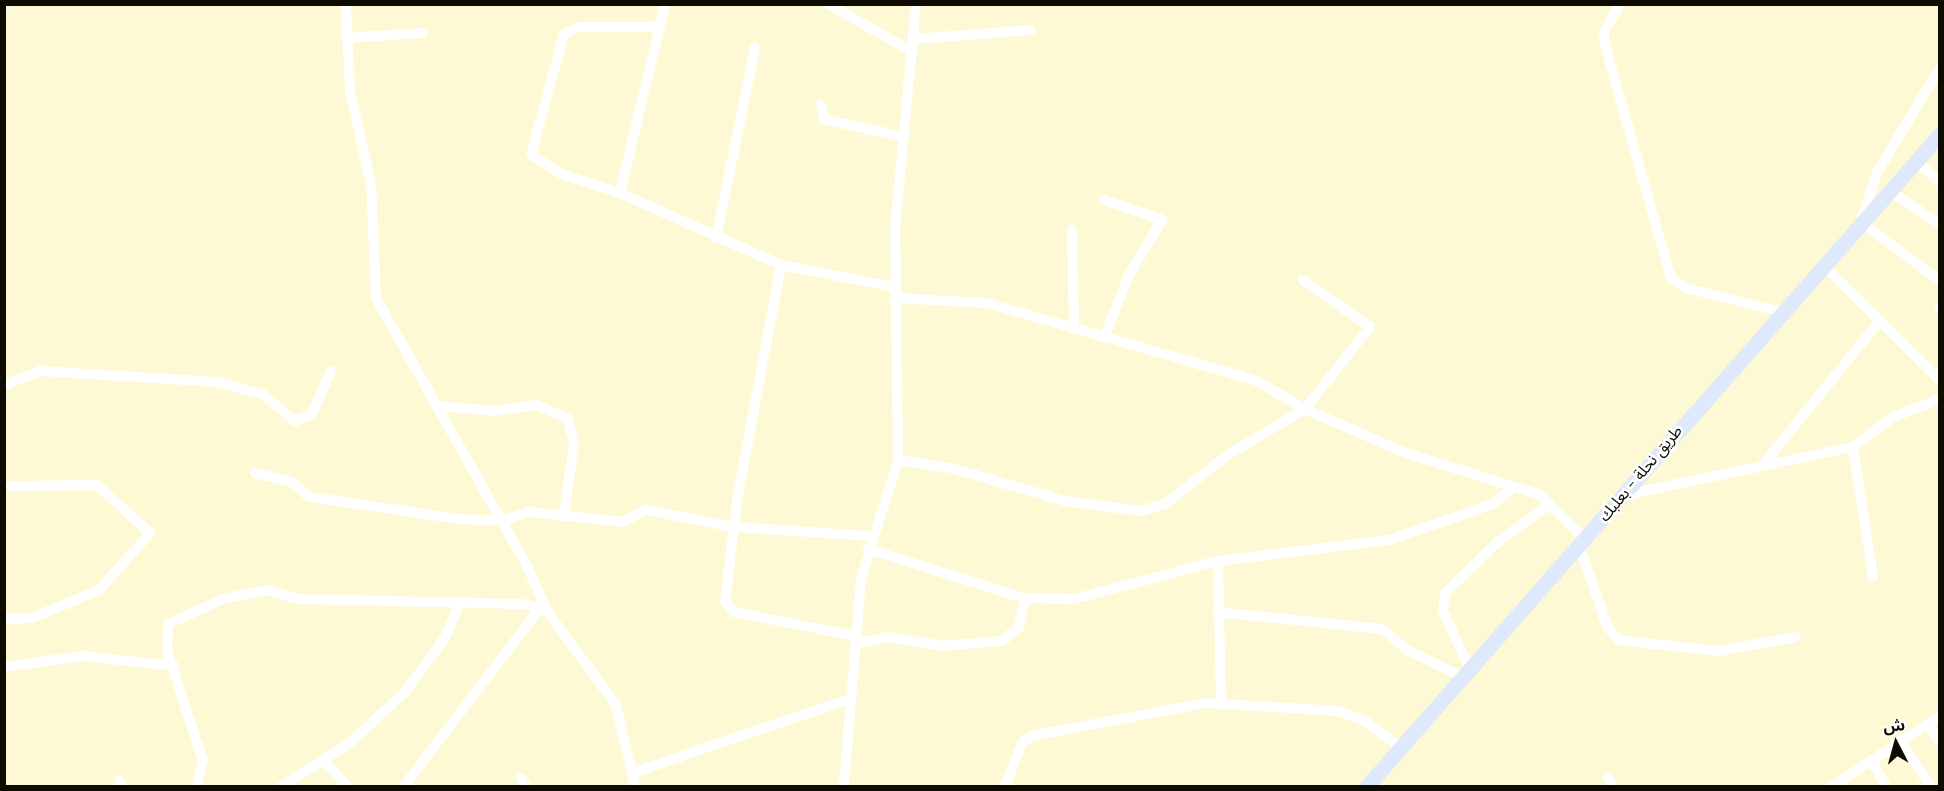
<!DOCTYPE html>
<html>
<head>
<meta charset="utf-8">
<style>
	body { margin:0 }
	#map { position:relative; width:1944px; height:791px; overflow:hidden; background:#fdf9d4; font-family:Lora,"Noto Sans Arabic",serif }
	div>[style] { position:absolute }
	.street>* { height:10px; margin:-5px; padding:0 5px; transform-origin:5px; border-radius:5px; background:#fff }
	.secondary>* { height:15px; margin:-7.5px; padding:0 7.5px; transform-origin:7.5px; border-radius:7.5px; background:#deeafb }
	span { translate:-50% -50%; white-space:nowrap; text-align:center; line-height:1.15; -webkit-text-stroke:5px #fff; paint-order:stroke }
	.street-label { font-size:16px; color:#0e0c02 }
	.frame { position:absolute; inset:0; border:6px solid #0e0c02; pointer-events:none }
	.north { position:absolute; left:1866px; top:713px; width:60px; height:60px; -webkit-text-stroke:4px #fff; paint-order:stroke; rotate:354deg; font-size:16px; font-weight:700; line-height:24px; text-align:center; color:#0e0c02 }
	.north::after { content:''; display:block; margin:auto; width:21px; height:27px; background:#0e0c02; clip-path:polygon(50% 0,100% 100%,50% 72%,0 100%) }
</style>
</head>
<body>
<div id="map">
	<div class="street">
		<i style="left:346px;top:4px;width:87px;rotate:87.4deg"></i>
		<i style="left:350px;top:91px;width:95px;rotate:77.3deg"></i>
		<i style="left:371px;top:184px;width:114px;rotate:87.5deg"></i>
		<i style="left:376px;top:298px;width:310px;rotate:60.6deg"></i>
		<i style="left:528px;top:568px;width:47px;rotate:66.2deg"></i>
		<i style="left:547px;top:611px;width:117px;rotate:53.7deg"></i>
		<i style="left:616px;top:705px;width:83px;rotate:76.8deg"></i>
		<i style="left:828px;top:4px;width:98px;rotate:29.5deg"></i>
		<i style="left:1620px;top:4px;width:32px;rotate:120deg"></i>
		<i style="left:1604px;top:32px;width:13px;rotate:86deg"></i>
		<i style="left:1605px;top:45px;width:242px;rotate:74.2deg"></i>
		<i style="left:1671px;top:278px;width:18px;rotate:34deg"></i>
		<i style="left:1686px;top:288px;width:99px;rotate:14deg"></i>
		<i style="left:658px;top:27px;width:79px;rotate:180deg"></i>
		<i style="left:579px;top:27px;width:17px;rotate:155deg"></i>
		<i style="left:564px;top:34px;width:125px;rotate:105.3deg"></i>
		<i style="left:531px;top:155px;width:36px;rotate:32deg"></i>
		<i style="left:561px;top:174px;width:62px;rotate:17.9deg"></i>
		<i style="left:620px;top:193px;width:176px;rotate:24.1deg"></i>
		<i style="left:781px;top:265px;width:115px;rotate:11deg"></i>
		<i style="left:346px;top:38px;width:77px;rotate:-3.7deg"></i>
		<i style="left:914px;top:39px;width:117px;rotate:-4.4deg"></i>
		<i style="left:1940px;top:68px;width:122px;rotate:121deg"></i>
		<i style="left:1877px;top:173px;width:52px;rotate:108.1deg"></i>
		<i style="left:1861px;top:222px;width:99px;rotate:36.8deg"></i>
		<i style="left:821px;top:105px;width:14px;rotate:78deg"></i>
		<i style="left:824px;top:119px;width:82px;rotate:12.7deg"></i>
		<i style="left:1916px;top:161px;width:32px;rotate:41deg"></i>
		<i style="left:1890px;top:191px;width:60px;rotate:34.2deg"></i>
		<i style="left:620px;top:193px;width:194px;rotate:-76.6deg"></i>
		<i style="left:1072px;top:230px;width:99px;rotate:88.8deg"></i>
		<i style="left:716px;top:238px;width:194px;rotate:-78.4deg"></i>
		<i style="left:781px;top:265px;width:233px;rotate:100.6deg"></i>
		<i style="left:738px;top:494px;width:108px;rotate:96.9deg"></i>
		<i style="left:725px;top:601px;width:14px;rotate:51deg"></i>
		<i style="left:734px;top:612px;width:123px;rotate:11.2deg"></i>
		<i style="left:1823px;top:265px;width:164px;rotate:44.5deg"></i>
		<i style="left:894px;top:298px;width:93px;rotate:3.1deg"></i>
		<i style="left:987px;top:303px;width:281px;rotate:16.1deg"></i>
		<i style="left:1257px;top:381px;width:56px;rotate:30.3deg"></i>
		<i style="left:1305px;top:409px;width:107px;rotate:23.7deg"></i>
		<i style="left:1403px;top:452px;width:144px;rotate:17.4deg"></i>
		<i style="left:1540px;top:495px;width:62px;rotate:44.3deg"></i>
		<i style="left:1939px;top:308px;width:1px;rotate:-45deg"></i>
		<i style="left:1104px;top:338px;width:68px;rotate:-68.4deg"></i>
		<i style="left:1129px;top:275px;width:64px;rotate:-59deg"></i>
		<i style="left:1162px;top:220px;width:61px;rotate:-161deg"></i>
		<i style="left:4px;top:385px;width:40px;rotate:-21deg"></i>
		<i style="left:41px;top:371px;width:176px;rotate:3.6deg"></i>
		<i style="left:217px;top:382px;width:47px;rotate:14.9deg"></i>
		<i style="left:262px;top:394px;width:43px;rotate:39.3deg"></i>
		<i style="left:295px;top:421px;width:18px;rotate:-22deg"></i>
		<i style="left:312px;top:414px;width:47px;rotate:-66.2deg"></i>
		<i style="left:436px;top:406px;width:58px;rotate:4.9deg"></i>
		<i style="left:494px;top:411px;width:42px;rotate:-8.1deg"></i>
		<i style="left:536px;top:405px;width:34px;rotate:23deg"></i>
		<i style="left:567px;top:418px;width:26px;rotate:74deg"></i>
		<i style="left:574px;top:443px;width:72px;rotate:98deg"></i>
		<i style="left:1853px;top:447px;width:131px;rotate:81.2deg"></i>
		<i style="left:898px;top:460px;width:54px;rotate:8.6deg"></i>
		<i style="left:951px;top:468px;width:119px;rotate:16.1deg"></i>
		<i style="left:1065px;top:501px;width:76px;rotate:7.6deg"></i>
		<i style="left:1140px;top:511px;width:26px;rotate:-16deg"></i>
		<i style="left:1165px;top:504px;width:81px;rotate:-38deg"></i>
		<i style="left:1229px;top:454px;width:88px;rotate:-30.6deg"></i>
		<i style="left:1305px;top:409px;width:105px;rotate:-51.6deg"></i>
		<i style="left:1370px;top:327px;width:82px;rotate:-145deg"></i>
		<i style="left:1764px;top:463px;width:183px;rotate:-50.8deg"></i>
		<i style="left:255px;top:473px;width:38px;rotate:14deg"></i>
		<i style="left:292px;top:482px;width:23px;rotate:41deg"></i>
		<i style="left:309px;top:497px;width:152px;rotate:8.3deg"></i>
		<i style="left:459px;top:519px;width:43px;rotate:2.7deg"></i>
		<i style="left:502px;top:521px;width:28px;rotate:-18deg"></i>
		<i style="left:529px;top:512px;width:95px;rotate:6.1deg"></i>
		<i style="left:623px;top:522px;width:26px;rotate:-28deg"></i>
		<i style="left:646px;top:510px;width:90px;rotate:10.9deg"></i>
		<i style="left:734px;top:527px;width:136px;rotate:3.8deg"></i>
		<i style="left:1625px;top:495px;width:233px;rotate:-11.9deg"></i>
		<i style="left:1853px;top:447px;width:50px;rotate:-36.9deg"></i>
		<i style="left:1893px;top:417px;width:50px;rotate:-21deg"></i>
		<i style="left:1579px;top:545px;width:86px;rotate:70.9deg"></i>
		<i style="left:1607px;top:626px;width:18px;rotate:52deg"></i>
		<i style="left:1618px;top:640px;width:102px;rotate:6.2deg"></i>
		<i style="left:1719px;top:651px;width:78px;rotate:-10.3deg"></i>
		<i style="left:868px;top:549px;width:163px;rotate:17.5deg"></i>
		<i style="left:1023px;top:598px;width:51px;rotate:1.1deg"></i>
		<i style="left:1074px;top:599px;width:149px;rotate:-14.8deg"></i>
		<i style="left:1218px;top:561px;width:172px;rotate:-7deg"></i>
		<i style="left:1389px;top:540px;width:110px;rotate:-19.1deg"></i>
		<i style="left:1493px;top:504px;width:26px;rotate:-39deg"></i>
		<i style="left:1218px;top:561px;width:141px;rotate:88.8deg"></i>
		<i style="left:1217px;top:612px;width:166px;rotate:5.9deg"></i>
		<i style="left:1382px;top:629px;width:33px;rotate:40deg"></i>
		<i style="left:1407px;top:650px;width:64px;rotate:25.8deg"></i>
		<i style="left:4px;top:619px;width:28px;rotate:-2deg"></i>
		<i style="left:32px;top:618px;width:73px;rotate:-22.7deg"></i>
		<i style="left:99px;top:590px;width:76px;rotate:-48.2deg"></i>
		<i style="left:150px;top:533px;width:72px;rotate:-137.8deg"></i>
		<i style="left:97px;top:485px;width:86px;rotate:179.3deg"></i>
		<i style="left:855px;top:644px;width:33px;rotate:-12deg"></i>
		<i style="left:887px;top:637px;width:56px;rotate:9.3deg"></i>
		<i style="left:942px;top:646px;width:60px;rotate:-4.8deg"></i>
		<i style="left:1002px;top:641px;width:22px;rotate:-39deg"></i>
		<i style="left:1019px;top:627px;width:29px;rotate:-78deg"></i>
		<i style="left:4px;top:667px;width:80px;rotate:-7.9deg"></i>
		<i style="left:83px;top:656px;width:92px;rotate:6.3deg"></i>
		<i style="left:1471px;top:672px;width:67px;rotate:-114.7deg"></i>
		<i style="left:1443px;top:611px;width:18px;rotate:-84deg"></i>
		<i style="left:1445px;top:593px;width:74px;rotate:-43.9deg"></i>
		<i style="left:1498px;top:542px;width:64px;rotate:-36.2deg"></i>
		<i style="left:1927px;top:724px;width:21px;rotate:53deg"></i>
		<i style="left:1901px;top:741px;width:54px;rotate:57.2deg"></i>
		<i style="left:323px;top:760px;width:35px;rotate:47deg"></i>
		<i style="left:1873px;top:763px;width:26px;rotate:61deg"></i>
		<i style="left:632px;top:773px;width:232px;rotate:-18.8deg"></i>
		<i style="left:1608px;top:777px;width:10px;rotate:66deg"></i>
		<i style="left:521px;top:778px;width:9px;rotate:58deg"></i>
		<i style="left:120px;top:781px;width:6px;rotate:59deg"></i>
		<i style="left:197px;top:786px;width:26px;rotate:-77deg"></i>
		<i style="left:203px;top:761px;width:116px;rotate:-108.1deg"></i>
		<i style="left:167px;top:651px;width:27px;rotate:-88deg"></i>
		<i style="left:168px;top:624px;width:60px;rotate:-24.4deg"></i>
		<i style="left:223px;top:599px;width:44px;rotate:-11.8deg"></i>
		<i style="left:266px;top:590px;width:32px;rotate:16deg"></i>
		<i style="left:297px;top:599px;width:226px;rotate:1.3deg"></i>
		<i style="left:523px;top:604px;width:25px;rotate:16deg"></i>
		<i style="left:282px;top:786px;width:82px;rotate:-32.5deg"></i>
		<i style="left:351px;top:742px;width:75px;rotate:-42.8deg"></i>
		<i style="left:406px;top:691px;width:68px;rotate:-54deg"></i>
		<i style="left:446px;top:636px;width:32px;rotate:-68deg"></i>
		<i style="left:404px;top:786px;width:220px;rotate:-52.6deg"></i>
		<i style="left:844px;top:786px;width:208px;rotate:-85.3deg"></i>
		<i style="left:861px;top:579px;width:125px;rotate:-72.7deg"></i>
		<i style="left:898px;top:460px;width:231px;rotate:-90.7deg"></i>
		<i style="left:895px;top:229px;width:226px;rotate:-84.7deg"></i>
		<i style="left:1005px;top:786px;width:46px;rotate:-68.4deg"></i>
		<i style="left:1022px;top:743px;width:11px;rotate:-38deg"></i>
		<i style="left:1031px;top:736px;width:177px;rotate:-10.7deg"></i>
		<i style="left:1205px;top:703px;width:134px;rotate:3.4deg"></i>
		<i style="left:1339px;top:711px;width:28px;rotate:21deg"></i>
		<i style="left:1365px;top:721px;width:45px;rotate:36.9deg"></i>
		<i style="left:1833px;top:786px;width:128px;rotate:-33.2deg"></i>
	</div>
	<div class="secondary">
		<i style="left:1367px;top:786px;width:868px;rotate:-48.69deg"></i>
	</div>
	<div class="street-label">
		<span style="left:1640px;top:473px;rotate:-50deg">طريق نحلة - بعلبك</span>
	</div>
	<div class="frame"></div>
	<div class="north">ش</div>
</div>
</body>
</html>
